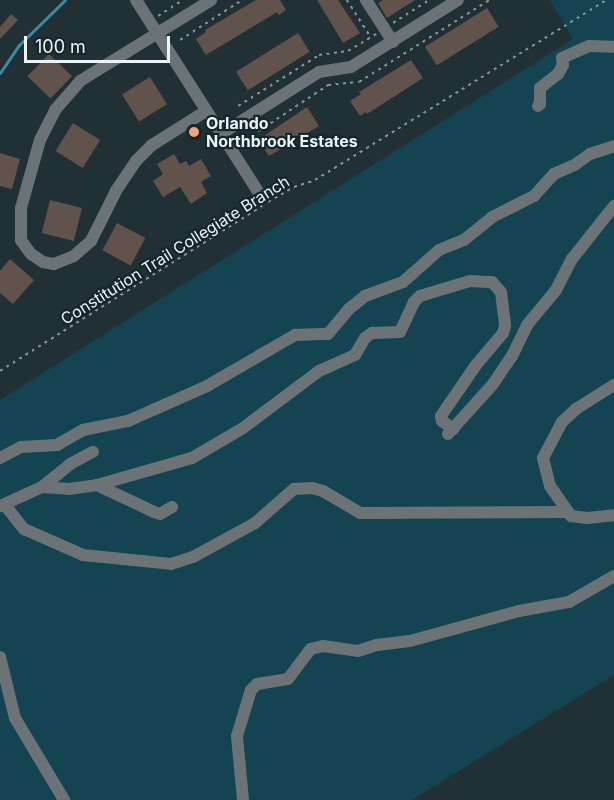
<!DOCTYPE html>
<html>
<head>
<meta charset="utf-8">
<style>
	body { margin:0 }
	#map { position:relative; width:614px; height:800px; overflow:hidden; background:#213035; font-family:Inter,sans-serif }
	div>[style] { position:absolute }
	.green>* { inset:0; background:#144452 }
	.stream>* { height:3px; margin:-1.5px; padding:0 1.5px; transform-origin:1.5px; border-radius:1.5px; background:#3c89a0 }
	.building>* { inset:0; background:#61524c; transform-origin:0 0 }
	.path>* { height:1.5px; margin-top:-0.75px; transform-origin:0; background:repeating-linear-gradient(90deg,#889498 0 3px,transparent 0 7.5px) }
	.minor>* { height:12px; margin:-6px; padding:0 6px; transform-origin:6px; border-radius:6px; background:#6c7376 }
	.dots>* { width:16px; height:16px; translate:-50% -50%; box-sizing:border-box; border:3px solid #17262b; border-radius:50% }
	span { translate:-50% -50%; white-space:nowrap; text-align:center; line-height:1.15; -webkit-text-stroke:4.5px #17262b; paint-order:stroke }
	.poi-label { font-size:16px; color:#eaf4f7; font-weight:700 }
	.left { translate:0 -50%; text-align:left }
	.street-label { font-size:16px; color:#eaf4f7 }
	.scale { position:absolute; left:24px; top:36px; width:146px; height:27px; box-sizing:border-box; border:3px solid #eaf4f7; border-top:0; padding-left:8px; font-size:18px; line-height:21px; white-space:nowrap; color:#eaf4f7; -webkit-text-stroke:4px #17262b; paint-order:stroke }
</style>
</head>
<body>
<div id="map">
	<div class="green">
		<i style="clip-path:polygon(550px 0,614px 0,614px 675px,412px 800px,0 800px,0 400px,573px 39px)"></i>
	</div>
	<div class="stream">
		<i style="left:0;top:73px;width:34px;rotate:-56deg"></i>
		<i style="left:19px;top:45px;width:64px;rotate:-44.4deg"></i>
	</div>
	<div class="building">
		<i style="clip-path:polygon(256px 0,280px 0,286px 10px,279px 15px,277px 12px,206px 55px,196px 39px,206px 32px,205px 30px)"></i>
		<i style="clip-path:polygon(317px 0,338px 0,360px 33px,343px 43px)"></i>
		<i style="clip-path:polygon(383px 0,415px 0,387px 18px,378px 3px)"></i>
		<i style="left:487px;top:8px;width:22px;height:73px;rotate:58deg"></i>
		<i style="clip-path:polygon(11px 14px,18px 20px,0 39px,0 27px)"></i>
		<i style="left:298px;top:33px;width:22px;height:73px;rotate:58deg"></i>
		<i style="left:49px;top:54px;width:32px;height:31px;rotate:44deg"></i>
		<i style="clip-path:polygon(411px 60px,423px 78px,367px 114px,366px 112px,360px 116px,350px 101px,361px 94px,359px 92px)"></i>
		<i style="left:150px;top:77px;width:32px;height:33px;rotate:58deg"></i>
		<i style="clip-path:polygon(307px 107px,319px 126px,269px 156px,258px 140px)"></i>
		<i style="left:73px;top:123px;width:32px;height:33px;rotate:32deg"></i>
		<i style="clip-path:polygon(0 153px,20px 159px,12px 189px,0 186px)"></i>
		<i style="clip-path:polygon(174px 154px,180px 164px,186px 161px,189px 166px,201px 159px,211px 176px,201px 182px,207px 193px,191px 204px,180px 187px,163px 197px,153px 181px,163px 174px,157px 164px)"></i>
		<i style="left:50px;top:200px;width:33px;height:34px;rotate:14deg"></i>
		<i style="left:117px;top:223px;width:32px;height:31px;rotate:28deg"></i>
		<i style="clip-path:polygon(10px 259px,34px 280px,13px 304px,0 293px,0 271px)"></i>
	</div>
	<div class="path">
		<i style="left:347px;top:0;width:43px;rotate:57.4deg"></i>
		<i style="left:158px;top:16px;width:30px;rotate:-33deg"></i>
		<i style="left:393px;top:23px;width:43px;rotate:-32.6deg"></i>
		<i style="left:180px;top:40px;width:74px;rotate:-32.8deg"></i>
		<i style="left:238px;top:106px;width:96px;rotate:-32.2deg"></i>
		<i style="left:319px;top:55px;width:29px;rotate:-8deg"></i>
		<i style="left:348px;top:51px;width:33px;rotate:-31deg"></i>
		<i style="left:239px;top:144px;width:107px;rotate:-33.5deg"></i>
		<i style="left:328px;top:85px;width:31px;rotate:-6deg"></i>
		<i style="left:359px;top:82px;width:154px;rotate:-32.2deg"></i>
		<i style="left:268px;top:202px;width:30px;rotate:-30deg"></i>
		<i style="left:294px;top:187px;width:22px;rotate:-18deg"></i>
		<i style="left:315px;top:180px;width:343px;rotate:-31.7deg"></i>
		<i style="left:0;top:371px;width:310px;rotate:-32.2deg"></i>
	</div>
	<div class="minor">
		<i style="left:136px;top:0;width:231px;rotate:57.5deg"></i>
		<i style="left:366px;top:0;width:50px;rotate:57.3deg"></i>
		<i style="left:538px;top:106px;width:3px;rotate:-45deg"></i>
		<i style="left:540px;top:104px;width:16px;rotate:-90deg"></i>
		<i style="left:540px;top:88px;width:23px;rotate:-38deg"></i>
		<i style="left:558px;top:74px;width:10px;rotate:-61deg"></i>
		<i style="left:563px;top:65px;width:7px;rotate:-98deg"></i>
		<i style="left:562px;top:58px;width:30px;rotate:-24deg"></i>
		<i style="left:589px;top:46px;width:25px;rotate:2deg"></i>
		<i style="left:206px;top:111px;width:64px;rotate:147.8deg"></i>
		<i style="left:152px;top:145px;width:23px;rotate:135deg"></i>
		<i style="left:136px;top:161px;width:36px;rotate:124deg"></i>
		<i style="left:116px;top:191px;width:56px;rotate:116.6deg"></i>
		<i style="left:91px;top:241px;width:23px;rotate:139deg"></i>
		<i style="left:74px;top:256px;width:22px;rotate:158deg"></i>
		<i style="left:54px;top:264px;width:11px;rotate:-170deg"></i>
		<i style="left:43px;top:262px;width:14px;rotate:-146deg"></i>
		<i style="left:31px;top:254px;width:17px;rotate:-126deg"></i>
		<i style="left:21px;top:240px;width:32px;rotate:-90deg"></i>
		<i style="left:21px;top:208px;width:71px;rotate:-74.4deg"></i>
		<i style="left:40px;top:140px;width:34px;rotate:-63deg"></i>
		<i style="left:55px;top:110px;width:38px;rotate:-49deg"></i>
		<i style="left:80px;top:81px;width:154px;rotate:-31.7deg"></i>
		<i style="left:221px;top:134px;width:116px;rotate:-32.3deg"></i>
		<i style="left:319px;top:72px;width:32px;rotate:-9deg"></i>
		<i style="left:351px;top:67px;width:126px;rotate:-32.1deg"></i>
		<i style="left:614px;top:385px;width:45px;rotate:147.7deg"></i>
		<i style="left:576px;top:409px;width:19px;rotate:137deg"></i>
		<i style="left:562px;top:422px;width:41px;rotate:117.8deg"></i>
		<i style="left:543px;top:458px;width:29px;rotate:76deg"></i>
		<i style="left:550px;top:486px;width:37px;rotate:55deg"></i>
		<i style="left:571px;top:516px;width:16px;rotate:7deg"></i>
		<i style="left:587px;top:518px;width:27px;rotate:-6deg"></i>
		<i style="left:448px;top:434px;width:67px;rotate:-48deg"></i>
		<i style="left:493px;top:384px;width:34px;rotate:-56deg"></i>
		<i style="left:512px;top:356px;width:34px;rotate:-64deg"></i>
		<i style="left:527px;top:325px;width:45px;rotate:-50.4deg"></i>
		<i style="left:556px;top:290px;width:35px;rotate:-63deg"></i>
		<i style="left:572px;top:259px;width:68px;rotate:-51.6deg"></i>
		<i style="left:0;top:458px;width:24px;rotate:-28deg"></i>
		<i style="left:21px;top:447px;width:36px;rotate:-3deg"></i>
		<i style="left:57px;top:445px;width:30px;rotate:-30deg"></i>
		<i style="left:83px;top:430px;width:46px;rotate:-11.3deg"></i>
		<i style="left:128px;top:421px;width:86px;rotate:-23.9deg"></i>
		<i style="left:207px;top:386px;width:102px;rotate:-30.1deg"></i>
		<i style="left:295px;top:335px;width:33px;rotate:-2deg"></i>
		<i style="left:328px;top:334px;width:33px;rotate:-50deg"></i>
		<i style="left:349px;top:309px;width:21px;rotate:-39deg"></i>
		<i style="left:365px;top:296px;width:40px;rotate:-20.2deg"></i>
		<i style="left:403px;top:282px;width:48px;rotate:-41.6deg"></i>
		<i style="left:439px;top:250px;width:27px;rotate:-22deg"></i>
		<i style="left:464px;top:240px;width:36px;rotate:-39deg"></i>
		<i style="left:492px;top:217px;width:47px;rotate:-26.6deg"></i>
		<i style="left:534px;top:196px;width:30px;rotate:-48deg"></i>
		<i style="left:554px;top:174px;width:24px;rotate:-24deg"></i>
		<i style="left:576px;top:164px;width:17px;rotate:-36deg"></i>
		<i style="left:590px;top:154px;width:25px;rotate:-18deg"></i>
		<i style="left:97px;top:485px;width:63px;rotate:25.3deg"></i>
		<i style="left:154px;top:512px;width:6px;rotate:18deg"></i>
		<i style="left:160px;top:514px;width:14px;rotate:-30deg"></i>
		<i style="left:42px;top:487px;width:36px;rotate:-39deg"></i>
		<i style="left:70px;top:464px;width:26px;rotate:-28deg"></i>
		<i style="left:5px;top:505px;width:31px;rotate:52deg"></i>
		<i style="left:24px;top:529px;width:64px;rotate:23.8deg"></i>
		<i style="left:83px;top:555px;width:88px;rotate:5.8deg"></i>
		<i style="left:171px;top:564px;width:23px;rotate:-18deg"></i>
		<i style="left:193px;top:557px;width:71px;rotate:-28.7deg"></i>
		<i style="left:255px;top:523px;width:52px;rotate:-41.1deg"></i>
		<i style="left:294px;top:489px;width:18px;rotate:-3deg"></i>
		<i style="left:312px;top:488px;width:11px;rotate:15deg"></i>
		<i style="left:323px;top:491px;width:43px;rotate:30.7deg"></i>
		<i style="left:360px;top:513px;width:6px"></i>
		<i style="left:366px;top:513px;width:201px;rotate:-0.3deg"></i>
		<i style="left:0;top:506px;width:46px;rotate:-24.3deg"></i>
		<i style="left:42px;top:487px;width:27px;rotate:4deg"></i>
		<i style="left:69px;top:489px;width:28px;rotate:-8deg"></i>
		<i style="left:97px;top:485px;width:99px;rotate:-15.9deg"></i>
		<i style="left:192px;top:458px;width:59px;rotate:-30.5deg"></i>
		<i style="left:243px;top:428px;width:95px;rotate:-36.9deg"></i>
		<i style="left:319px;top:371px;width:39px;rotate:-24deg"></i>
		<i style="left:355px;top:355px;width:20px;rotate:-60deg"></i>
		<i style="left:365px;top:338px;width:9px;rotate:-36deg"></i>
		<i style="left:372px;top:333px;width:28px;rotate:-2deg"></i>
		<i style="left:400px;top:332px;width:33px;rotate:-65deg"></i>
		<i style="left:414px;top:302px;width:8px;rotate:-45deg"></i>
		<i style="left:420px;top:296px;width:52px;rotate:-16.7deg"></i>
		<i style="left:470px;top:281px;width:22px;rotate:3deg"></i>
		<i style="left:492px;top:282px;width:13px;rotate:48deg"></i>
		<i style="left:501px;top:292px;width:34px;rotate:83deg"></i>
		<i style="left:505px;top:326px;width:7px;rotate:106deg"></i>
		<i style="left:503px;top:333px;width:42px;rotate:130.2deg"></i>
		<i style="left:476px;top:365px;width:62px;rotate:124.5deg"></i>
		<i style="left:441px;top:416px;width:5px;rotate:79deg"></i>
		<i style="left:442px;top:421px;width:14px;rotate:36deg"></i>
		<i style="left:0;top:657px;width:63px;rotate:76.2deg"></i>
		<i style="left:15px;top:718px;width:96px;rotate:59.1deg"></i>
		<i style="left:243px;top:800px;width:64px;rotate:-95.4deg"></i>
		<i style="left:237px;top:736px;width:48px;rotate:-73.1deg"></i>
		<i style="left:251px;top:690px;width:8px;rotate:-45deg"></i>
		<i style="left:257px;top:684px;width:31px;rotate:-9deg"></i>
		<i style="left:288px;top:679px;width:38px;rotate:-53deg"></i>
		<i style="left:311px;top:649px;width:12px;rotate:-14deg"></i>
		<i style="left:323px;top:646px;width:35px;rotate:8deg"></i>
		<i style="left:358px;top:651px;width:20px;rotate:-18deg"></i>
		<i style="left:377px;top:645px;width:33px;rotate:-7deg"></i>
		<i style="left:410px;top:641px;width:113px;rotate:-15.4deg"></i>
		<i style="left:519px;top:611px;width:51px;rotate:-10.2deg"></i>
		<i style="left:569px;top:602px;width:52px;rotate:-30deg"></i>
	</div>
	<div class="dots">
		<i style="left:194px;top:132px;background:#f2a17e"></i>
	</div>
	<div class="poi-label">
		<span class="left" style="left:206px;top:132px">Orlando<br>Northbrook Estates</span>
	</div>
	<div class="street-label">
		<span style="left:175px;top:250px;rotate:-32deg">Constitution Trail Collegiate Branch</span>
	</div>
	<div class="scale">100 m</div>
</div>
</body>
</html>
